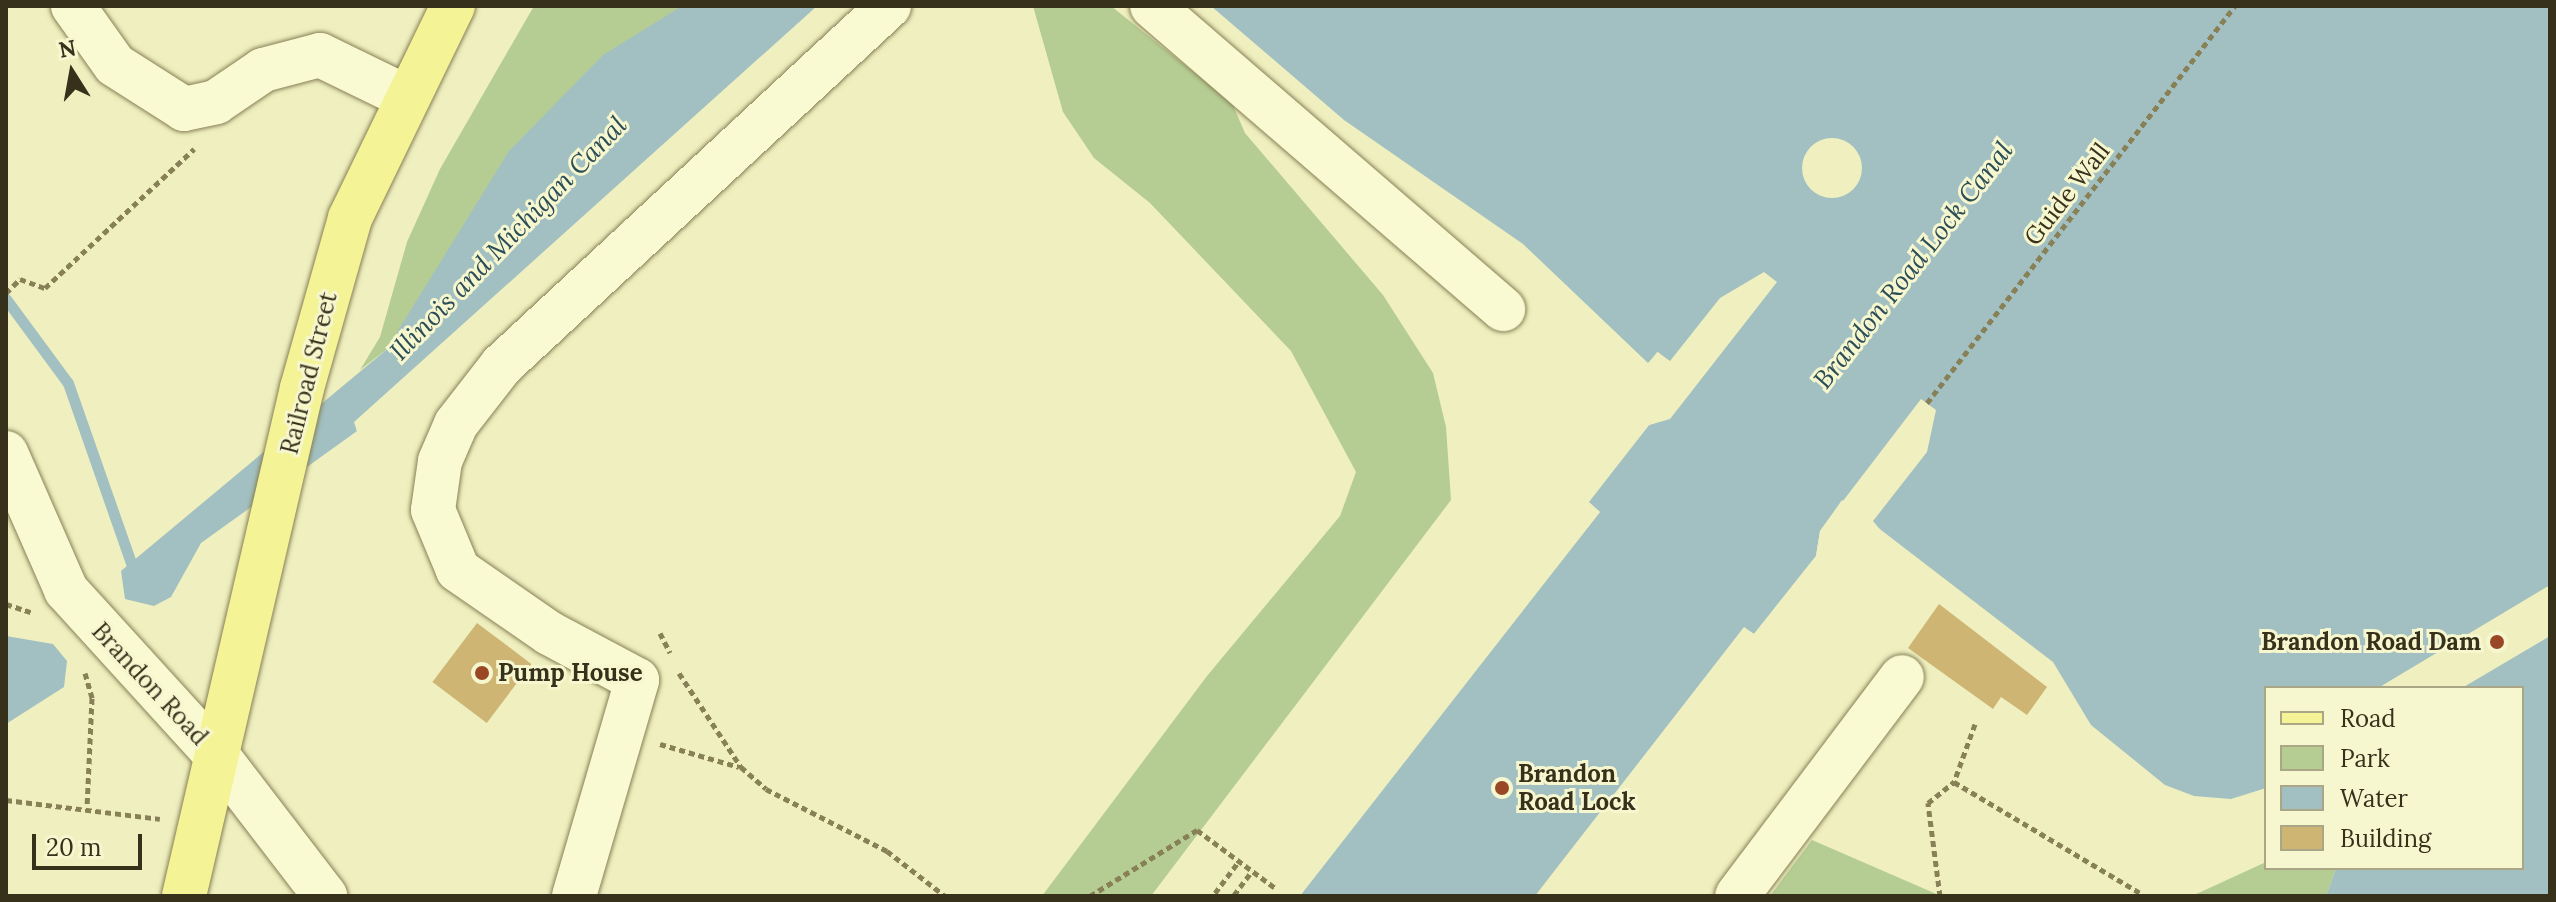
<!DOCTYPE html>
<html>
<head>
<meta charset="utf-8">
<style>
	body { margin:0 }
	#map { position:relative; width:2556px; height:902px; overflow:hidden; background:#efefbf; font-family:Lora,serif }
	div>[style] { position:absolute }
	.green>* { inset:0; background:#b5cd93 }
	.water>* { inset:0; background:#a2c0c1 }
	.pier>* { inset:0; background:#efefbf }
	.round { border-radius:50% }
	.stream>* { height:11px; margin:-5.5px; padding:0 5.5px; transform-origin:5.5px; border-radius:5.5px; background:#a2c0c1 }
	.building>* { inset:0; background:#ceb574; transform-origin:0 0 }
	.path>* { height:5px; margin-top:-2.5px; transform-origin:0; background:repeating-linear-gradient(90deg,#888057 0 6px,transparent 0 10px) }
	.roads { filter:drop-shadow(0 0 2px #888057) drop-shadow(0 0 2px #888057) }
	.minor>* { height:44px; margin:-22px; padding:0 22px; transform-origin:22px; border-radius:22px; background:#fafad2 }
	.major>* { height:44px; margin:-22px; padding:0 22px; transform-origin:22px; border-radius:22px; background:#f4f395 }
	.dots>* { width:22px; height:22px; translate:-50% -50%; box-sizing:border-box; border:4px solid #f6f6cf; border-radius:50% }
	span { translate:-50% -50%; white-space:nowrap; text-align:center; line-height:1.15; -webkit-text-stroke:6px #f6f6cf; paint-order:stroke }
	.street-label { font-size:24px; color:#37311c }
	.poi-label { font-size:24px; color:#37311c; font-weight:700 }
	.right { translate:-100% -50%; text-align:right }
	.left { translate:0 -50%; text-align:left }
	.water-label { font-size:26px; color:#2b4d57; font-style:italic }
	.frame { position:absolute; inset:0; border:8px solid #37311c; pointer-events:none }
	.legend { position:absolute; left:2264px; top:686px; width:260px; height:184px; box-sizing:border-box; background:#f6f6cf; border:2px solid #aaa787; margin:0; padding:10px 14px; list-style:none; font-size:24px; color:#37311c }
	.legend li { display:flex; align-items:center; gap:16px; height:40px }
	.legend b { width:40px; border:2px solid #aaa787 }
	.north { position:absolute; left:32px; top:32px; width:80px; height:80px; -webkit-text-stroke:6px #f6f6cf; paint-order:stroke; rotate:349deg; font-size:22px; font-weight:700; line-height:32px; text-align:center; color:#37311c }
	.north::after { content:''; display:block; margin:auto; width:28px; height:36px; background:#37311c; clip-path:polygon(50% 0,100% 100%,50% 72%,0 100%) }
	.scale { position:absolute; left:32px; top:834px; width:110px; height:36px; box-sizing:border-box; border:4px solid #37311c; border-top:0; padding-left:10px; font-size:24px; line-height:28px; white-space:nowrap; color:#37311c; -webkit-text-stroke:6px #f6f6cf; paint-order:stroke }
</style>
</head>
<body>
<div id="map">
	<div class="green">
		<i style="clip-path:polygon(534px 6px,805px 6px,808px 22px,360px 370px,380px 337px,407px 242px,440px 169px)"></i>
		<i style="clip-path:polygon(1033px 6px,1111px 6px,1232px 103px,1245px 133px,1383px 295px,1433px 373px,1446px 427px,1451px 500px,1151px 896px,1042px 896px,1207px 676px,1340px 516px,1356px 472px,1291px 351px,1150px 203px,1094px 158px,1063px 112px)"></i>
		<i style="clip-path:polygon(1812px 840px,1941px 896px,1770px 896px)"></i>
		<i style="clip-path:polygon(2266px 862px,2266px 868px,2336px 868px,2326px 896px,2192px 896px)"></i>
	</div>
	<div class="water">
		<i style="clip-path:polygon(682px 6px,827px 6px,371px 421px,201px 543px,171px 597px,154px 606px,125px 599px,121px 571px,386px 350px,509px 151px,603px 55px)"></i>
		<i style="clip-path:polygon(1211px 6px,2550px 6px,2550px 585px,2378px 688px,2266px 688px,2266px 788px,2231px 799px,2194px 796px,2165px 785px,2091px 725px,2053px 662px,1842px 500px,1820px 531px,1816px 556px,1754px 634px,1744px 628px,1535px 896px,1300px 896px,1600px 512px,1588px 502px,1649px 425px,1670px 418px,1697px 384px,1658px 352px,1648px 363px,1523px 244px,1344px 120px)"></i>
		<i style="clip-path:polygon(6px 636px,53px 644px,67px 661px,64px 687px,6px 724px)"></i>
		<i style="clip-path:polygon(2550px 636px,2550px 896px,2326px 896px,2336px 868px,2522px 868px,2522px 688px,2462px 688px)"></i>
	</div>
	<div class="pier">
		<i style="clip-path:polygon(817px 6px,831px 6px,358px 435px,354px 422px)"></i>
		<i class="round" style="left:1802px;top:138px;width:60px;height:60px"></i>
		<i style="clip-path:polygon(1764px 272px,1777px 282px,1670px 419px,1649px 425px,1589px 502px,1600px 512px,1296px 896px,1594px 512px,1585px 500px,1646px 422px,1669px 413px,1691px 385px,1658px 357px,1646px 367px,1657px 352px,1670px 361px,1720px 298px)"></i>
		<i style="clip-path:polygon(1921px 399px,1936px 410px,1927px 452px,1873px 521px,1883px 533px,1843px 505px,1825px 532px,1827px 540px,1819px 558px,1761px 632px,1754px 638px,1745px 633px,1535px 896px,1744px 627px,1754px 634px,1816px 556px,1820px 531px)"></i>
	</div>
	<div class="stream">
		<i style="left:6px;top:299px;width:104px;rotate:53.6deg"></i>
		<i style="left:68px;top:383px;width:202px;rotate:70.7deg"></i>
	</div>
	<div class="building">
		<i style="clip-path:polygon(1939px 604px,2047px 687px,2027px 715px,2001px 697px,1993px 709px,1908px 648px)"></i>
		<i style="left:477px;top:623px;width:68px;height:74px;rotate:37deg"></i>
	</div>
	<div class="path">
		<i style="left:6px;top:293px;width:20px;rotate:-45deg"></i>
		<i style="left:20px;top:279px;width:27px;rotate:20deg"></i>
		<i style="left:45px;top:288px;width:204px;rotate:-43deg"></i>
		<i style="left:1927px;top:403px;width:502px;rotate:-52.2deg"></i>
		<i style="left:6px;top:604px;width:26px;rotate:18deg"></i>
		<i style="left:660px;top:633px;width:22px;rotate:63deg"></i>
		<i style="left:85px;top:673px;width:26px;rotate:74deg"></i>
		<i style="left:92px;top:698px;width:109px;rotate:92.6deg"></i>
		<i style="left:679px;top:673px;width:113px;rotate:56.6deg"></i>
		<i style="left:741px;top:767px;width:33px;rotate:41deg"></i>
		<i style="left:766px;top:789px;width:136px;rotate:27.1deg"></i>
		<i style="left:887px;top:851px;width:73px;rotate:37.8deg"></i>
		<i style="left:1975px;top:724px;width:62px;rotate:109.9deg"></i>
		<i style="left:1954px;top:782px;width:217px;rotate:30.8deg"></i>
		<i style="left:660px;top:744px;width:82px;rotate:16.2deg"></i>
		<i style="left:6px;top:800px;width:155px;rotate:7deg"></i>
		<i style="left:1215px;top:893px;width:40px;rotate:-53deg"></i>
		<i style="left:1234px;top:895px;width:30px;rotate:-53deg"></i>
		<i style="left:1090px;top:896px;width:126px;rotate:-31.7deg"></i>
		<i style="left:1197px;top:830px;width:97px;rotate:36.6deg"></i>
		<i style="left:1940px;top:896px;width:94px;rotate:-97.4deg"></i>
		<i style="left:1928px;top:803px;width:33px;rotate:-39deg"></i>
	</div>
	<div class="roads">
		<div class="minor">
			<i style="left:73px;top:6px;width:72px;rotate:54.6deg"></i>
			<i style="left:115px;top:65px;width:82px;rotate:32.5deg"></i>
			<i style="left:184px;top:109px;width:33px;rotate:-12deg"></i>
			<i style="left:216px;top:102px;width:57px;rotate:-34.2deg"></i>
			<i style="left:263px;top:70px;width:59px;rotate:-14.7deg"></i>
			<i style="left:320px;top:55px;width:96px;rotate:26deg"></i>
			<i style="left:1152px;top:6px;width:464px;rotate:40.8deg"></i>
			<i style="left:6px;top:453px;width:150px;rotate:66.3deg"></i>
			<i style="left:66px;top:590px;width:229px;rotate:47.7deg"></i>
			<i style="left:220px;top:759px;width:173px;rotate:52.5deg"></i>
			<i style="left:574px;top:896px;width:225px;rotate:-73.7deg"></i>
			<i style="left:637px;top:680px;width:100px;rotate:-151.9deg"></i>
			<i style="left:549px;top:633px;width:111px;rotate:-145.3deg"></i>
			<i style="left:458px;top:570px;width:65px;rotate:-112.6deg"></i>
			<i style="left:433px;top:510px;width:49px;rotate:-81.9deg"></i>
			<i style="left:440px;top:461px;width:40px;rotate:-66.6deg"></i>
			<i style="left:456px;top:424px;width:75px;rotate:-52.1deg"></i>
			<i style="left:502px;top:365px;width:528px;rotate:-42.85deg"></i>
			<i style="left:1737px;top:896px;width:274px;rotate:-53deg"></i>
		</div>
		<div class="major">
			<i style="left:184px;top:896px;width:522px;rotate:-76.92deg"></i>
			<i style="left:302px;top:388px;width:177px;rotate:-74.2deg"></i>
			<i style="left:350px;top:218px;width:236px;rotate:-64.1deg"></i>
		</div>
	</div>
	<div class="dots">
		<i style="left:2497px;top:642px;background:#994725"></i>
		<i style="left:482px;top:673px;background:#994725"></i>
		<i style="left:1502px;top:788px;background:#994725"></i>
	</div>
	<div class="street-label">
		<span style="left:2067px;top:194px;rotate:-52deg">Guide Wall</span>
		<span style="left:309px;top:373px;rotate:-76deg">Railroad Street</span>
		<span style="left:150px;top:684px;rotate:47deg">Brandon Road</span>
	</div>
	<div class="poi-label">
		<span class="right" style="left:2481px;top:642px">Brandon Road Dam</span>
		<span class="left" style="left:498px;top:673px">Pump House</span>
		<span class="left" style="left:1518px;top:788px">Brandon<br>Road Lock</span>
	</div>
	<div class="water-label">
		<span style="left:508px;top:238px;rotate:-46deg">Illinois and Michigan Canal</span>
		<span style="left:1913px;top:265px;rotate:-52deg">Brandon Road Lock Canal</span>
	</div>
	<div class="frame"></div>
	<ul class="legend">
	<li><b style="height:10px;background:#f4f395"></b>Road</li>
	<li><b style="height:22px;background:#b5cd93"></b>Park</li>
	<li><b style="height:22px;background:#a2c0c1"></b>Water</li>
	<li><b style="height:22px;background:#ceb574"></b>Building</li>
	</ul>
	<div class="north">N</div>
	<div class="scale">20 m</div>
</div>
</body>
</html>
